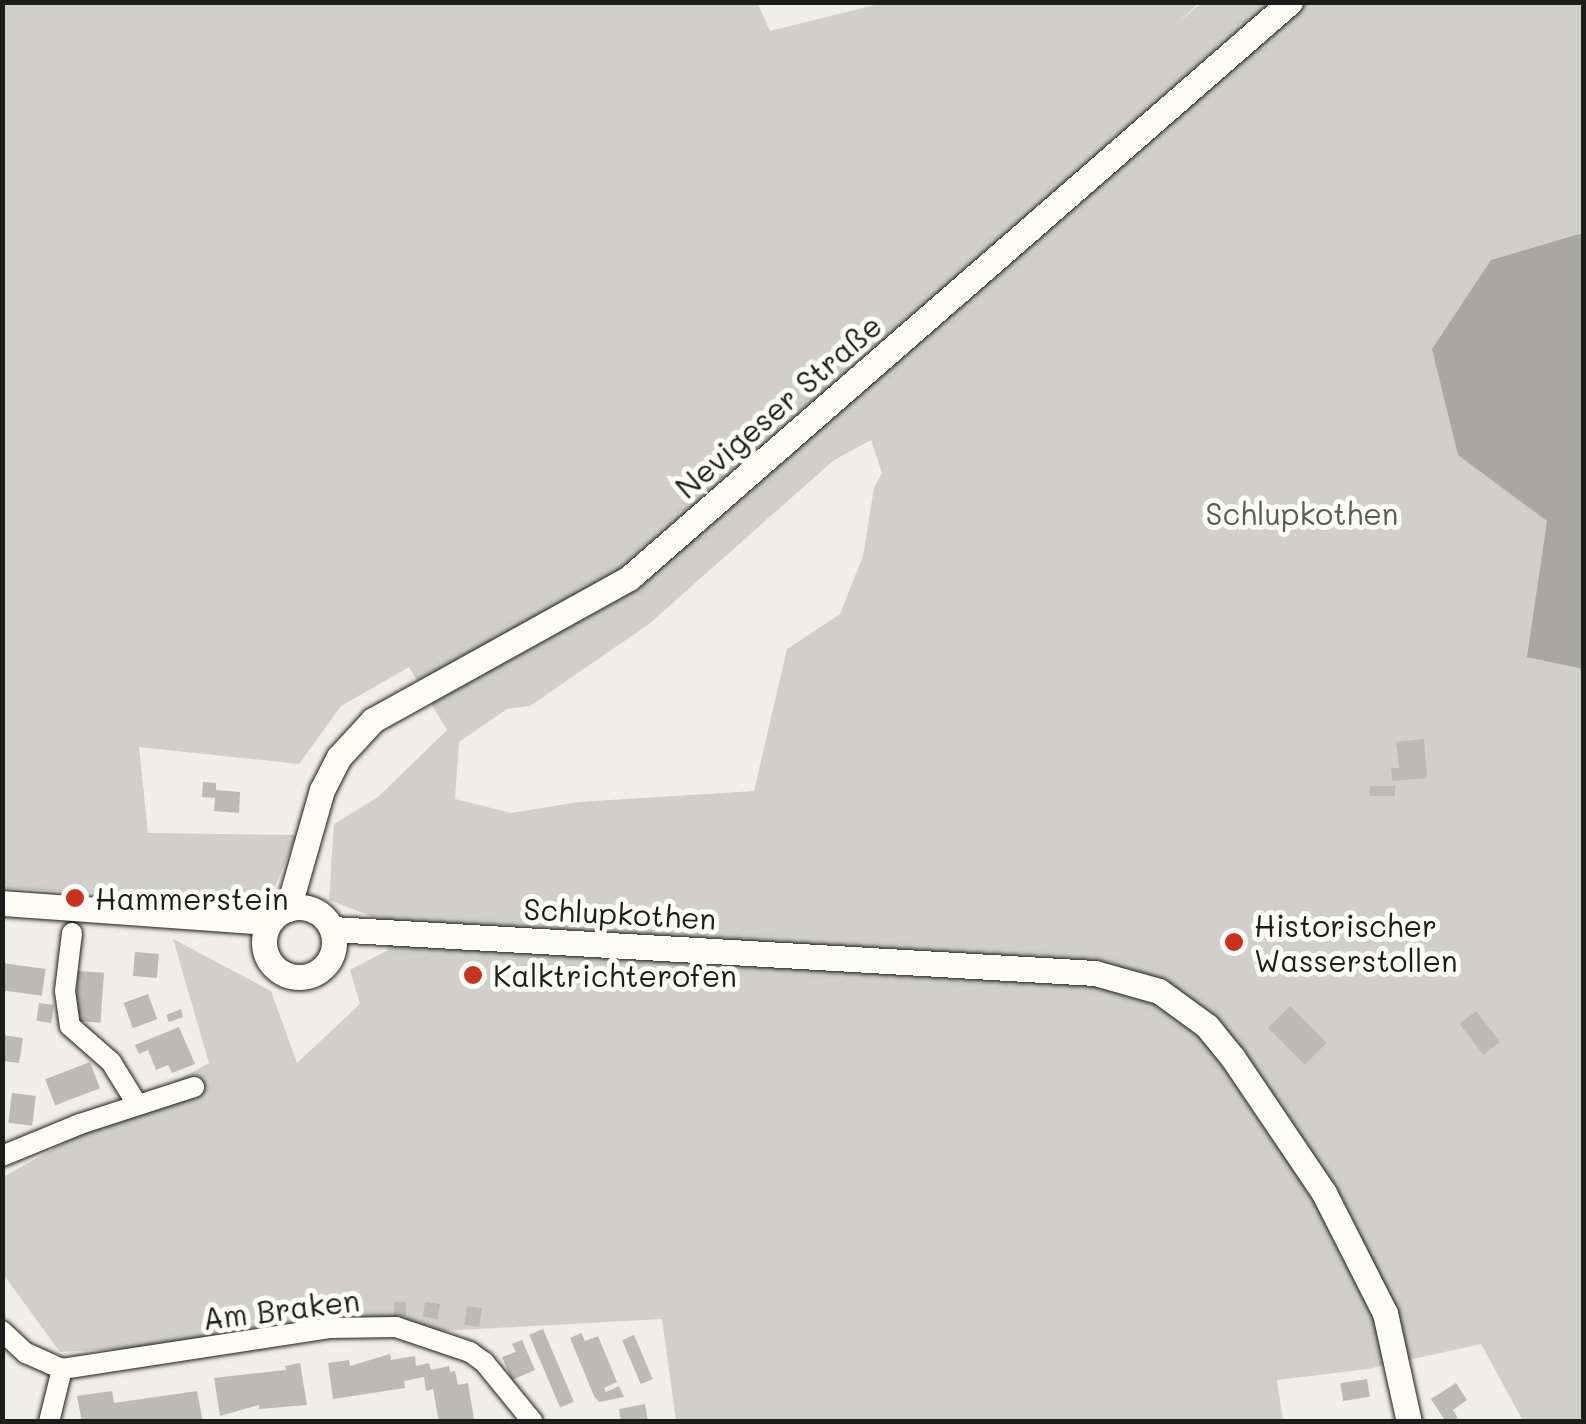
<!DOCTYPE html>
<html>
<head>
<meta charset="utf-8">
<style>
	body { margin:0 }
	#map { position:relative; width:1586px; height:1424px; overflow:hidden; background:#f0eeea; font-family:Mali,sans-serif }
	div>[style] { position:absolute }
	.green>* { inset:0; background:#d0cfcc }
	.water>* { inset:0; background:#a8a7a3 }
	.building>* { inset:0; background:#bbbab6; transform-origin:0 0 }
	.roads { filter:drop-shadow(0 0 2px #1c1c1c) drop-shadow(0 0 2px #1c1c1c) }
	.minor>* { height:20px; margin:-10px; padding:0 10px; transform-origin:10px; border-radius:10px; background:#fdfcf7 }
	.major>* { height:25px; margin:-12.5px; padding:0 12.5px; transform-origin:12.5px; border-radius:12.5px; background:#fdfcf7 }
	.major>.ring { margin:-12.5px; padding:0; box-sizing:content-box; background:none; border:25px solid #fdfcf7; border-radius:50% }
	.dots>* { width:28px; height:28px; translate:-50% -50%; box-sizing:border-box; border:5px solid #fdfcf7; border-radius:50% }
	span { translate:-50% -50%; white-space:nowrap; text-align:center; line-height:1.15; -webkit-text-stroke:10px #fdfcf7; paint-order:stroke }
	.street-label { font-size:30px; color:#1c1c1c }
	.park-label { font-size:30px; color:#5b5b5a }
	.poi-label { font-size:30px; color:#1c1c1c }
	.left { translate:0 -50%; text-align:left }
	.frame { position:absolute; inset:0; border:5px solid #1c1c1c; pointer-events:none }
</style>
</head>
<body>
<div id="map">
	<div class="green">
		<i style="clip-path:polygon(evenodd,757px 2px,770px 31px,887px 2px,1199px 3px,1177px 23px,1202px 3px,1583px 3px,1583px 1421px,1523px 1421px,1481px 1344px,1368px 1369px,1277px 1380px,1283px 1421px,676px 1421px,662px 1319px,60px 1352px,3px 1274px,3px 1177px,209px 1063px,173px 939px,271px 991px,297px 1063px,360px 1004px,350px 970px,388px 950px,376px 918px,329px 900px,334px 824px,378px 797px,447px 730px,409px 667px,341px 706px,299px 764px,139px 747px,148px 833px,297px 835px,268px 902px,3px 888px,3px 3px,757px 2px,871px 440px,882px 473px,874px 488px,863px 556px,840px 614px,787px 649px,754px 791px,578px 802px,511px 813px,455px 799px,459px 742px,507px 709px,530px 706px,649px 624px,834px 460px,871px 440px)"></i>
	</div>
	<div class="water">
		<i style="clip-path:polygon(1583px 233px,1584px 233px,1583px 669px,1527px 657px,1547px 521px,1458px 455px,1432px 349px,1491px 260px)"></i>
	</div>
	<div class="building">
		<i style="clip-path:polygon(1424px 739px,1427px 778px,1392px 781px,1391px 768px,1399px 768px,1396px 742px)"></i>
		<i style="clip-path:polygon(203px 782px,216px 783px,216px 790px,240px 792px,239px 813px,214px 811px,215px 798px,202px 797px)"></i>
		<i style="left:1395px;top:786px;width:10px;height:25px;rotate:90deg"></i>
		<i style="left:135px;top:952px;width:24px;height:24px;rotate:5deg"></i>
		<i style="left:2px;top:963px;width:44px;height:27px;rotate:8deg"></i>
		<i style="left:78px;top:971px;width:26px;height:50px;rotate:4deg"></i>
		<i style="left:148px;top:994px;width:27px;height:26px;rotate:70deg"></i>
		<i style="left:39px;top:1003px;width:15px;height:18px;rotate:8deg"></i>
		<i style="left:1290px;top:1006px;width:52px;height:31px;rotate:45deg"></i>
		<i style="clip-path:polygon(181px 1009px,183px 1017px,169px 1022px,166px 1015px)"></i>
		<i style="left:1476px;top:1011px;width:39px;height:21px;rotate:52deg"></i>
		<i style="clip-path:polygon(179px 1027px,195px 1064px,172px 1073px,168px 1065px,156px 1070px,148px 1050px,139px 1054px,135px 1045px)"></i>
		<i style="clip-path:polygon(2px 1035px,23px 1038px,19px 1063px,2px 1061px)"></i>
		<i style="left:90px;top:1062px;width:28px;height:48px;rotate:69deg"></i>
		<i style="left:12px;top:1093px;width:24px;height:30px;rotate:7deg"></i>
		<i style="left:394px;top:1302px;width:12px;height:14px"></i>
		<i style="left:425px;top:1302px;width:15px;height:15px;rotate:8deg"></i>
		<i style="left:467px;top:1306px;width:15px;height:19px;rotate:8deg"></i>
		<i style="left:543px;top:1329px;width:79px;height:15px;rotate:67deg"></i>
		<i style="clip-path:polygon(581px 1333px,585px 1341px,598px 1336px,617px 1382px,604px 1388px,606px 1392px,619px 1386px,624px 1397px,599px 1402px,594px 1396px,570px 1338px)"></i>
		<i style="left:634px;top:1335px;width:48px;height:13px;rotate:67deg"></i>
		<i style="clip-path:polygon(522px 1340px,535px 1370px,512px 1380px,502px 1357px,516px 1352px,512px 1344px)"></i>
		<i style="clip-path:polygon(390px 1354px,391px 1360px,415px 1356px,416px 1366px,429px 1363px,431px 1370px,449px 1366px,450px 1372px,455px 1371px,458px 1385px,468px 1383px,474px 1419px,439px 1422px,433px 1389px,426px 1391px,424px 1377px,404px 1381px,405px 1388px,333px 1399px,328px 1363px,349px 1360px,350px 1366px)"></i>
		<i style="clip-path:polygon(300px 1363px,307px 1405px,259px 1409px,259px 1405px,220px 1416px,214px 1378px,286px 1370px,285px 1366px)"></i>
		<i style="left:1367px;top:1379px;width:18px;height:27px;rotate:81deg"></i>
		<i style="clip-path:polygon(1456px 1383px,1467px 1400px,1453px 1410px,1458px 1418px,1446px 1422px,1431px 1399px)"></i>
		<i style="clip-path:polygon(112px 1391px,114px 1403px,197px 1391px,203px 1422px,82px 1422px,77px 1396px)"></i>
		<i style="clip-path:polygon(645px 1404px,648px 1422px,621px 1422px,619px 1409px)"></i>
	</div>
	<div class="roads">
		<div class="minor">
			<i style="left:72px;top:933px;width:58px;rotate:96.9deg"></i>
			<i style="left:65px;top:991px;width:35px;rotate:82deg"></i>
			<i style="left:70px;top:1026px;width:55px;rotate:41.3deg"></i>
			<i style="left:111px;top:1062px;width:49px;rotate:58.2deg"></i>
			<i style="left:2px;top:1156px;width:84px;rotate:-22.3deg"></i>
			<i style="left:80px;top:1124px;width:120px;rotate:-18deg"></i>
			<i style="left:2px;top:1331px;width:33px;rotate:43deg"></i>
			<i style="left:26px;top:1353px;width:39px;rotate:24deg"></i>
			<i style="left:62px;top:1369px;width:272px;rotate:-8.7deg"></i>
			<i style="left:331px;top:1328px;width:65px;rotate:-0.9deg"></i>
			<i style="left:396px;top:1327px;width:78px;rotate:18.7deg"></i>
			<i style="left:470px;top:1352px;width:17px;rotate:36deg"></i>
			<i style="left:484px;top:1362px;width:77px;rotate:50.8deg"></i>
			<i style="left:49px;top:1422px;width:55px;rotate:-76.2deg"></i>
		</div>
		<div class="major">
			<i style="left:2px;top:903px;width:268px;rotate:4.1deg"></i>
			<i class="ring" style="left:264px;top:907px;width:45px;height:45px"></i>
			<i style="left:288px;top:909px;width:124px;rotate:-74.1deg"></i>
			<i style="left:322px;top:790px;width:37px;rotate:-63deg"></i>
			<i style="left:339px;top:757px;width:50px;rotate:-47.4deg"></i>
			<i style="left:373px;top:720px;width:293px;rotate:-29deg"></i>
			<i style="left:629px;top:578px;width:877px;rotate:-41.07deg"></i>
			<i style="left:332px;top:929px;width:764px;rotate:3.3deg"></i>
			<i style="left:1095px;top:973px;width:66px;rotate:15.7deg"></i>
			<i style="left:1159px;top:991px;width:59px;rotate:36.1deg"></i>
			<i style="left:1207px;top:1026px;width:41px;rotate:50.9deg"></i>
			<i style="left:1233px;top:1058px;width:163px;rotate:56deg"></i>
			<i style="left:1324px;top:1193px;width:135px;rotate:63.1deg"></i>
			<i style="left:1385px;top:1313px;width:112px;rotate:77.6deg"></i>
		</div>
	</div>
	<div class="dots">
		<i style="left:75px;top:898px;background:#c8321e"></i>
		<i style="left:1234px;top:942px;background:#c8321e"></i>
		<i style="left:473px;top:975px;background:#c8321e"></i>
	</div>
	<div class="street-label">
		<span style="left:778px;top:406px;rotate:-41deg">Nevigeser Straße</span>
		<span style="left:620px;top:913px;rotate:3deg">Schlupkothen</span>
		<span style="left:281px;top:1309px;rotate:-7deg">Am Braken</span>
	</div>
	<div class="park-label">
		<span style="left:1302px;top:513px">Schlupkothen</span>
	</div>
	<div class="poi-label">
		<span class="left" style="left:95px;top:898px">Hammerstein</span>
		<span class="left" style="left:1254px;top:942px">Historischer<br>Wasserstollen</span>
		<span class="left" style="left:493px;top:975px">Kalktrichterofen</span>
	</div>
	<div class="frame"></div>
</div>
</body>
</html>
